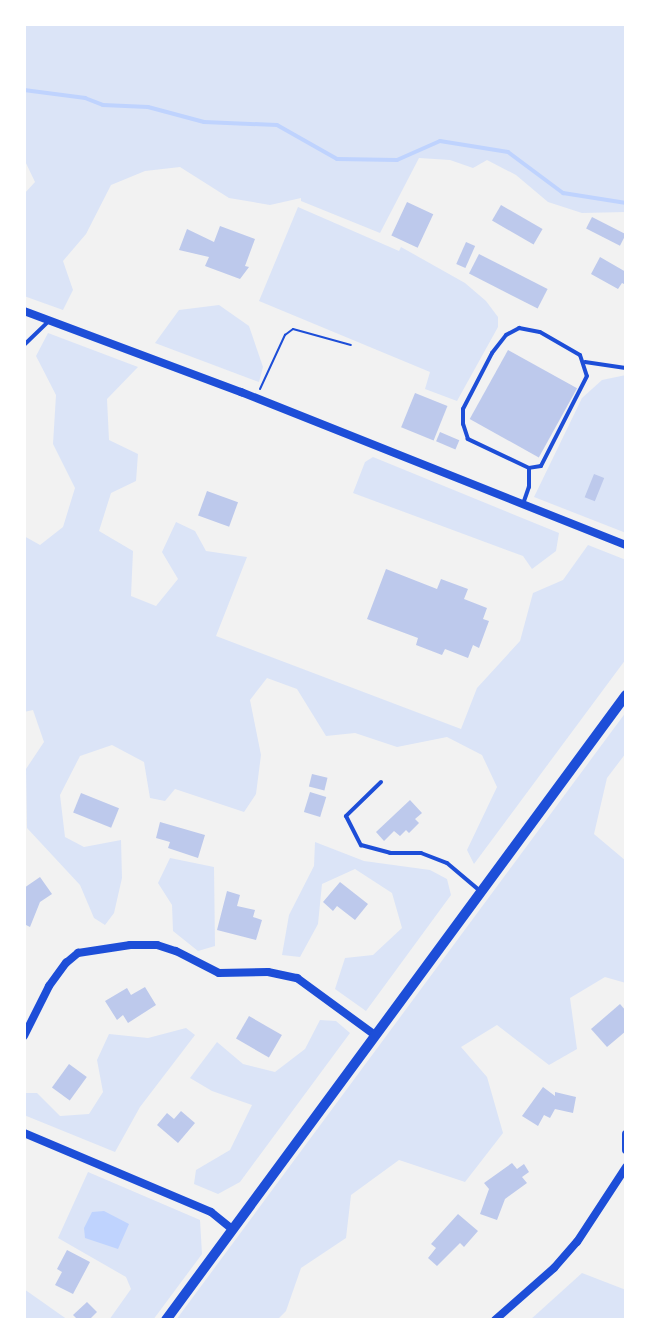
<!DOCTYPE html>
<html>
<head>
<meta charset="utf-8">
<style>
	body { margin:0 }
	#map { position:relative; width:650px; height:1344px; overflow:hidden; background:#f2f2f2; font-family:"DM Sans",sans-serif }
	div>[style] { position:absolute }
	.green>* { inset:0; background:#dbe4f7 }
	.water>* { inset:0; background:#bfd3fe }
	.stream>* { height:4px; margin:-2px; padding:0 2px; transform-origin:2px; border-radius:2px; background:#bfd3fe }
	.building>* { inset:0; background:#bdc9ec; transform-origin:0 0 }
	.path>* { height:2px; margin:-1px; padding:0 1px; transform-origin:1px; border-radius:1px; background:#1d4ed8 }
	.service>* { height:4px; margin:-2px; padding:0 2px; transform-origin:2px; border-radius:2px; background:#1d4ed8 }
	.minor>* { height:8px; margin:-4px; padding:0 4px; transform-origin:4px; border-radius:4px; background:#1d4ed8 }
	.tertiary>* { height:10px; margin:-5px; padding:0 5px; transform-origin:5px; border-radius:5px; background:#1d4ed8 }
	span { translate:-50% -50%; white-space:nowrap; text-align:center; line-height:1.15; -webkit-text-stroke:6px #fff; paint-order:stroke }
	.frame { position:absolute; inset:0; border:26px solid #fff; pointer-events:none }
</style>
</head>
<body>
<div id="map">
	<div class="green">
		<i style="clip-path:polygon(24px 24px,626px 24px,626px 212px,582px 213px,548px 202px,516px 175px,487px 160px,473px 168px,450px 160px,419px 158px,380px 233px,301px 201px,301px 198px,270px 205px,229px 198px,180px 167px,145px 171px,111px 185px,86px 234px,63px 261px,73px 290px,63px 310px,24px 296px,24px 194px,35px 182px,24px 159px)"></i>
		<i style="clip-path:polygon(298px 207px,399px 251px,401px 247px,465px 283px,486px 301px,498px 317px,498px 327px,457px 401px,425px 389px,430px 372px,259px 301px)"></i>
		<i style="clip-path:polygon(219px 305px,249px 326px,263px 367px,259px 382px,155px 343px,179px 310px)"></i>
		<i style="clip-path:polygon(48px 333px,138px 367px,107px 399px,109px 440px,138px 454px,136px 481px,111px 493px,99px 531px,133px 551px,131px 596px,156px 606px,178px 579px,162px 552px,176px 522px,195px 531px,206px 551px,247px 557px,216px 636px,461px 729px,477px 688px,520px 641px,533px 593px,563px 580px,588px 545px,626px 560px,626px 659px,474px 864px,467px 850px,497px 787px,482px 755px,447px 737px,397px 747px,355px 733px,326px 736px,297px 689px,267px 678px,250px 700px,261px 755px,256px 794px,244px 812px,175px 789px,165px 801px,150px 798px,144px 762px,112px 745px,80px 756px,60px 795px,65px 837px,84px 847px,121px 840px,122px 878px,114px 913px,105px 925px,94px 918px,80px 885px,27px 828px,26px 769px,44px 742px,33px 710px,24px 712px,24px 536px,40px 545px,63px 527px,75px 488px,53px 444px,56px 395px,36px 356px)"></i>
		<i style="clip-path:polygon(626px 375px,626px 533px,534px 497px,582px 398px,602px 380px)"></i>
		<i style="clip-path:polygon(373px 457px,559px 533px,556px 551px,532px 569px,523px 556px,353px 493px,365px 462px)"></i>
		<i style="clip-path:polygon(626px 712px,626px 753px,607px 778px,594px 834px,626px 861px,626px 983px,605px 977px,570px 998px,577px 1049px,549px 1065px,497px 1025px,461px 1047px,487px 1077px,503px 1133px,465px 1182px,399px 1160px,351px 1195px,346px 1238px,301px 1268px,286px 1311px,277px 1320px,176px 1320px)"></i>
		<i style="clip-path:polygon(315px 842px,364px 861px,430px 870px,447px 879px,451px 895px,366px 1011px,335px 989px,345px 958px,373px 955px,402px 928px,392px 893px,355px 869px,322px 884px,318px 924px,300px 957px,282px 955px,289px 915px,314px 866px)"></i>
		<i style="clip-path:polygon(170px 858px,214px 867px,215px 946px,198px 951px,173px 931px,172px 905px,158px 883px)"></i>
		<i style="clip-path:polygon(320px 1020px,336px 1021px,350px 1033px,240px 1182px,218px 1194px,194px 1184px,196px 1170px,230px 1150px,252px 1105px,212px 1091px,190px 1078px,217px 1042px,243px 1064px,275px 1072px,305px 1049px)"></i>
		<i style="clip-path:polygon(186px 1028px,195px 1035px,140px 1107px,115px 1152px,24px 1115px,24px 1093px,37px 1093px,60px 1116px,89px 1114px,103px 1092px,97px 1060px,109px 1034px,148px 1038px)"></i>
		<i style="clip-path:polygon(88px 1172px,200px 1220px,202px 1254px,153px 1320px,109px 1320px,131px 1289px,126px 1277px,58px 1238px)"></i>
		<i style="clip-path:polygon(582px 1273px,626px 1290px,626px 1320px,530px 1320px)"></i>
		<i style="clip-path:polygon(24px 1289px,68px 1320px,26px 1320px)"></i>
	</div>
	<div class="water">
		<i style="clip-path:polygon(104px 1211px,129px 1224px,118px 1249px,85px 1238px,84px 1228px,92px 1212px)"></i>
	</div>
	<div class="stream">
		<i style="left:24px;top:90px;width:62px;rotate:7.5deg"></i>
		<i style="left:85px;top:98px;width:19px;rotate:21deg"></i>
		<i style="left:103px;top:105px;width:45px;rotate:2.5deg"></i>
		<i style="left:148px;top:107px;width:58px;rotate:15deg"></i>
		<i style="left:204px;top:122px;width:73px;rotate:2.4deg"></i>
		<i style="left:277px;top:125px;width:69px;rotate:29.5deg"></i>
		<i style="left:337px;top:159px;width:60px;rotate:1deg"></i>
		<i style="left:397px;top:160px;width:47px;rotate:-23.8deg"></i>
		<i style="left:440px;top:141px;width:69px;rotate:9.2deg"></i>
		<i style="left:508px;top:152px;width:69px;rotate:36.7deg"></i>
		<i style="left:563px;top:193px;width:64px;rotate:9deg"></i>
	</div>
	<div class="building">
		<i style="left:407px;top:202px;width:29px;height:37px;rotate:25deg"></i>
		<i style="left:501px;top:205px;width:48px;height:18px;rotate:30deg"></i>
		<i style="left:592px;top:217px;width:38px;height:13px;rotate:27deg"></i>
		<i style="clip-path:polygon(220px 226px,255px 239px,245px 266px,249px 267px,240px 279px,205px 266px,209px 257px,179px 250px,187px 229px,214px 242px)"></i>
		<i style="left:466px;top:242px;width:10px;height:24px;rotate:24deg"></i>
		<i style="left:479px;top:254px;width:77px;height:22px;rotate:27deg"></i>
		<i style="clip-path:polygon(600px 257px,626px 272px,626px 285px,622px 283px,618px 289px,591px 274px)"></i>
		<i style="left:508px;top:350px;width:79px;height:79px;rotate:29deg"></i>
		<i style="left:415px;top:393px;width:35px;height:37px;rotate:22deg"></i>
		<i style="left:440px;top:432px;width:21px;height:10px;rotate:23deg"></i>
		<i style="left:594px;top:474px;width:11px;height:25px;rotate:22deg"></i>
		<i style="left:207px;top:491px;width:33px;height:26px;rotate:20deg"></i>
		<i style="clip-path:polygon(386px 569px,437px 589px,441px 579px,468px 589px,464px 599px,487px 608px,483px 619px,489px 621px,479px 648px,473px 645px,468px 658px,445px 649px,442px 655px,416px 645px,418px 638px,367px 619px)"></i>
		<i style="left:312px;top:774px;width:16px;height:13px;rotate:14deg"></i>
		<i style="left:310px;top:792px;width:17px;height:21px;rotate:17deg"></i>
		<i style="left:81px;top:793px;width:41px;height:21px;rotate:22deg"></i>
		<i style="clip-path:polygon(410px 800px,422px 813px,415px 819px,419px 823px,409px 833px,406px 830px,400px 836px,394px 831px,384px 841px,376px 832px)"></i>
		<i style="clip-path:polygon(160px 822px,205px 835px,198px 858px,168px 848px,170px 842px,156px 838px)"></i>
		<i style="clip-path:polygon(40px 877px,52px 894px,40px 902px,30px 927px,24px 924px,24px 888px)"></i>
		<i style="clip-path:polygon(340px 882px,368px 904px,355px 920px,337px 906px,333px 911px,323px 902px)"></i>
		<i style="clip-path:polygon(227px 891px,240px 895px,237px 906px,255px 910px,253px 917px,262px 920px,256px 940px,217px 930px)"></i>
		<i style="clip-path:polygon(145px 987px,156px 1005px,128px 1023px,123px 1015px,117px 1020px,105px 1001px,127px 988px,131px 995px)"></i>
		<i style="clip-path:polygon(620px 1004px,626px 1011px,626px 1031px,607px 1047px,591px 1029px)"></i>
		<i style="left:249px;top:1016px;width:38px;height:26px;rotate:30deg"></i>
		<i style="left:69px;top:1064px;width:22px;height:29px;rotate:36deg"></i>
		<i style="clip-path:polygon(543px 1087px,555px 1096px,555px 1092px,576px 1097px,573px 1113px,555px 1109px,550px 1118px,544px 1115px,538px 1126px,522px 1116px)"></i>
		<i style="clip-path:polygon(181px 1111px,195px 1123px,178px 1143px,157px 1125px,167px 1113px,174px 1119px)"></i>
		<i style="clip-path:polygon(512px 1163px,517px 1169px,524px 1164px,529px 1172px,522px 1177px,527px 1183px,505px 1199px,497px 1220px,480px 1214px,489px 1189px,484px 1183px)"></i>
		<i style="clip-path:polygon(458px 1214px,478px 1231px,464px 1247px,460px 1243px,437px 1266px,428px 1258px,436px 1248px,431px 1244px)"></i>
		<i style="clip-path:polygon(67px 1250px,90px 1262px,73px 1294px,55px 1285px,62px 1272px,57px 1269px)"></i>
		<i style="clip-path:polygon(87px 1302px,97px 1312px,89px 1320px,78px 1320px,73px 1315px)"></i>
	</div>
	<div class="path">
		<i style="left:260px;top:389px;width:60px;rotate:-65.2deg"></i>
		<i style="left:285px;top:335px;width:10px;rotate:-37deg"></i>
		<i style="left:293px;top:329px;width:60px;rotate:15.4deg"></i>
	</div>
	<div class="service">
		<i style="left:519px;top:328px;width:21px;rotate:11deg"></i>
		<i style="left:540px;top:332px;width:46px;rotate:29.9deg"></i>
		<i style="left:580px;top:355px;width:22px;rotate:72deg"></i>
		<i style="left:587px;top:376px;width:101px;rotate:117.1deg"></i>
		<i style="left:541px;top:466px;width:12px;rotate:171deg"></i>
		<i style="left:529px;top:468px;width:68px;rotate:-154.6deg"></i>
		<i style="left:468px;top:439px;width:16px;rotate:-108deg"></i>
		<i style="left:463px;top:424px;width:15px;rotate:-90deg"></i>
		<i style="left:463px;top:409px;width:63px;rotate:-62.6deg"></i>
		<i style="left:492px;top:353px;width:23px;rotate:-52deg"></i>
		<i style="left:506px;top:335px;width:15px;rotate:-28deg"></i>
		<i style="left:24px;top:345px;width:33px;rotate:-44deg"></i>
		<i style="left:585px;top:362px;width:41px;rotate:8.3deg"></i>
		<i style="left:523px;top:504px;width:18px;rotate:-71deg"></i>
		<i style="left:529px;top:487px;width:19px;rotate:-90deg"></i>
		<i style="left:381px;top:782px;width:49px;rotate:135.8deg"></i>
		<i style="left:346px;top:816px;width:33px;rotate:63deg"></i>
		<i style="left:361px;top:845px;width:30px;rotate:15deg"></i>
		<i style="left:390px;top:853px;width:31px"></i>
		<i style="left:421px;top:853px;width:28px;rotate:21deg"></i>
		<i style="left:447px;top:863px;width:42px;rotate:40.2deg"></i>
	</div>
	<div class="minor">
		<i style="left:24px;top:311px;width:232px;rotate:20.5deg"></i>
		<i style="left:241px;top:392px;width:414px;rotate:21.7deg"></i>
		<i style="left:24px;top:1036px;width:56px;rotate:-63.4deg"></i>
		<i style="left:49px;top:986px;width:29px;rotate:-54deg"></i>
		<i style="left:66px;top:963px;width:16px;rotate:-40deg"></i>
		<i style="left:78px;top:953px;width:53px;rotate:-8.7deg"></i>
		<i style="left:130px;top:945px;width:27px"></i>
		<i style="left:157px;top:945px;width:20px;rotate:18deg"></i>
		<i style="left:176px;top:951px;width:48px;rotate:27.1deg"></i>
		<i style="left:219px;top:973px;width:49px;rotate:-1.2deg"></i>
		<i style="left:268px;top:972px;width:30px;rotate:12deg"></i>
		<i style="left:297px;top:978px;width:97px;rotate:36.2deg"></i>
		<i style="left:24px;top:1133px;width:203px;rotate:22.9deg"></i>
		<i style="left:211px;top:1212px;width:28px;rotate:39deg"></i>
		<i style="left:626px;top:1134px;width:16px;rotate:90deg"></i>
		<i style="left:495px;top:1320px;width:79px;rotate:-41.4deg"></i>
		<i style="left:554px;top:1268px;width:35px;rotate:-49deg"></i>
		<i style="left:577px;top:1242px;width:90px;rotate:-56.8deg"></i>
	</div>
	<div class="tertiary">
		<i style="left:166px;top:1320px;width:776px;rotate:-53.65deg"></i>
	</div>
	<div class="frame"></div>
</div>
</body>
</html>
